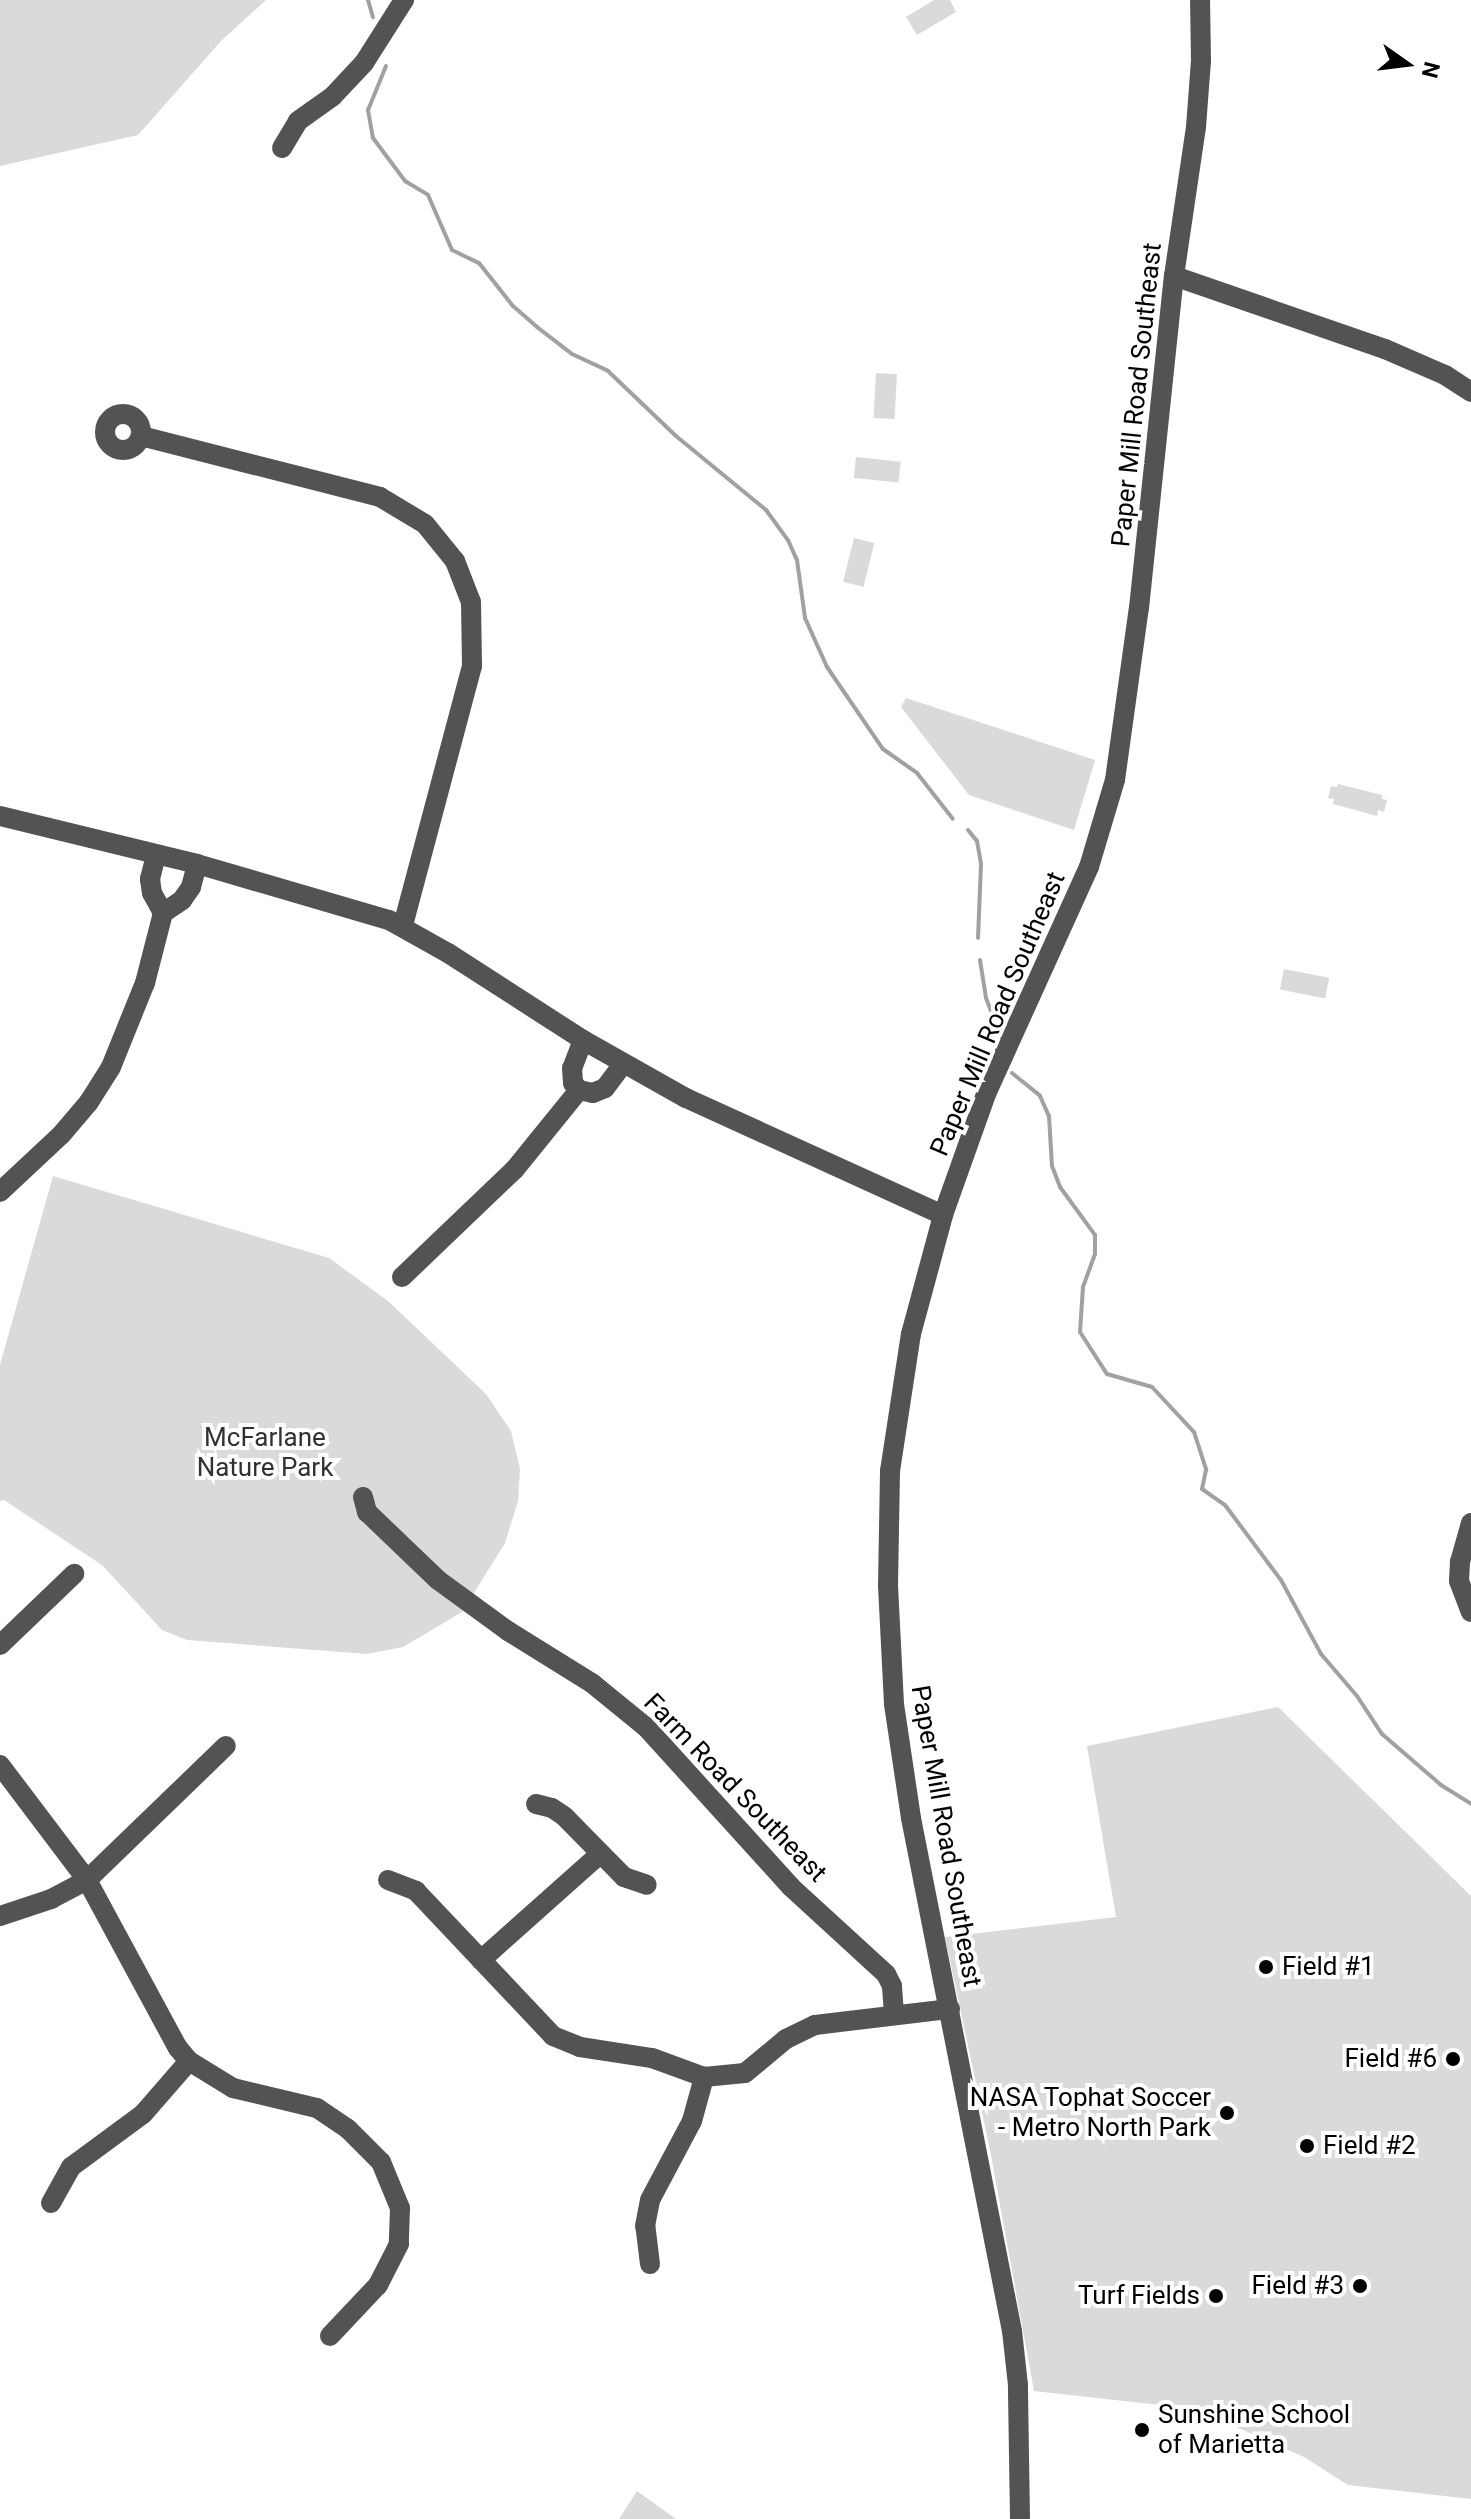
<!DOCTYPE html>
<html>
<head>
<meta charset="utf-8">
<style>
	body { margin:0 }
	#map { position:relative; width:1471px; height:2519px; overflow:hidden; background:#fff; font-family:Roboto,sans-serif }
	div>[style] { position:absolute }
	.green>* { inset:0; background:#dadada; transform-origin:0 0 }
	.stream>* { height:4px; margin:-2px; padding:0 2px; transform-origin:2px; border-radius:2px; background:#a1a1a1 }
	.minor>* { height:20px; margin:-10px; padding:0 10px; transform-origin:10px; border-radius:10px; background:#535353 }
	.minor>.ring { margin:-10px; padding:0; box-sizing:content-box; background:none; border:20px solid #535353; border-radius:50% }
	.dots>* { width:22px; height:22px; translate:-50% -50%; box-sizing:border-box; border:4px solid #fff; border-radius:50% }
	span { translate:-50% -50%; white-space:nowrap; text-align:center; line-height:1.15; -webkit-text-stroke:8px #fff; paint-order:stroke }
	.street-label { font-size:26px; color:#000 }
	.park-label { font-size:26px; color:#313131 }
	.poi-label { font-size:26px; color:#000 }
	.left { translate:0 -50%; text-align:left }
	.right { translate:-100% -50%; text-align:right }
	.north { position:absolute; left:1367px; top:24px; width:80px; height:80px; -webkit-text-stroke:6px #fff; paint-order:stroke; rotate:104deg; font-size:22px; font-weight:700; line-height:32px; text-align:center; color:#000 }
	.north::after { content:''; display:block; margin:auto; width:28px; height:36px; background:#000; clip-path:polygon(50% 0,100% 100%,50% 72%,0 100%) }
</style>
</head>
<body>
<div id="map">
	<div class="green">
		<i style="clip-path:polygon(0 0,266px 0,221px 41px,138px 135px,0 166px)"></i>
		<i style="clip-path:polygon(934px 0,950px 0,956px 12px,917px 35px,906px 17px)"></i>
		<i style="left:876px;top:373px;width:21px;height:45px;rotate:3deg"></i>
		<i style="left:856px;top:457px;width:45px;height:21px;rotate:6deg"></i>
		<i style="left:854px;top:538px;width:21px;height:45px;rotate:14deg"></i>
		<i style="clip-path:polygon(906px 698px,1095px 760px,1074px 830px,969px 795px,901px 707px)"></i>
		<i style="clip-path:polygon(1338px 784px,1382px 795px,1382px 799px,1387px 800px,1384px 812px,1378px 810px,1377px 816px,1333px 804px,1334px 799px,1328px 798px,1331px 786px,1337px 787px)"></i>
		<i style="left:1284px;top:969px;width:46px;height:21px;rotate:11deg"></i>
		<i style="clip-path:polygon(53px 1176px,329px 1258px,388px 1301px,486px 1394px,511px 1431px,520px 1469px,518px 1501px,505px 1543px,462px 1612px,403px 1647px,367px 1654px,187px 1640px,162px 1630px,102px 1565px,4px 1500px,0 1501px,0 1365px)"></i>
		<i style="clip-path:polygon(1278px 1707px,1471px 1896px,1471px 2499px,1348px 2485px,1304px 2457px,1196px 2409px,1034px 2391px,990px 2150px,945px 1937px,1116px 1917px,1087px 1746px)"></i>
		<i style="clip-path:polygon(637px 2491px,676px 2519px,619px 2519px)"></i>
	</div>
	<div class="stream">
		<i style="left:368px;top:0;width:18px;rotate:74deg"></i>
		<i style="left:386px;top:66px;width:48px;rotate:112.2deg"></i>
		<i style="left:368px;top:110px;width:28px;rotate:80deg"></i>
		<i style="left:373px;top:138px;width:54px;rotate:53.3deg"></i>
		<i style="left:405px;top:181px;width:27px;rotate:31deg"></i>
		<i style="left:428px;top:195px;width:60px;rotate:66.4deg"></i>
		<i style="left:452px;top:250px;width:30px;rotate:26deg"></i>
		<i style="left:479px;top:263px;width:55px;rotate:51.7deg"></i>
		<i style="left:513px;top:306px;width:32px;rotate:41deg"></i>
		<i style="left:537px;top:327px;width:44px;rotate:37.6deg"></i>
		<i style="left:572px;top:354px;width:40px;rotate:25deg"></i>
		<i style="left:608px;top:371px;width:94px;rotate:43.7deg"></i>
		<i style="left:676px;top:436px;width:117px;rotate:39.4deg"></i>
		<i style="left:766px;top:510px;width:37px;rotate:54deg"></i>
		<i style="left:788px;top:540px;width:22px;rotate:66deg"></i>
		<i style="left:797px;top:560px;width:59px;rotate:82.1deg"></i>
		<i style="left:805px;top:618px;width:54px;rotate:65.8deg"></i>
		<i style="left:827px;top:667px;width:99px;rotate:55.7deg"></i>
		<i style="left:883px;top:749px;width:42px;rotate:35.2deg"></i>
		<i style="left:917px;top:773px;width:58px;rotate:52deg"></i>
		<i style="left:968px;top:830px;width:14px;rotate:51deg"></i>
		<i style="left:977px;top:841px;width:23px;rotate:80deg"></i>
		<i style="left:981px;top:864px;width:74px;rotate:92.3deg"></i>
		<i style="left:980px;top:960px;width:38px;rotate:81deg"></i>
		<i style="left:986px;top:998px;width:34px;rotate:69deg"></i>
		<i style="left:1012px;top:1073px;width:36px;rotate:39deg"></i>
		<i style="left:1040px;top:1096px;width:22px;rotate:66deg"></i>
		<i style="left:1049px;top:1116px;width:50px;rotate:86.6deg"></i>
		<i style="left:1052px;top:1166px;width:22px;rotate:69deg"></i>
		<i style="left:1060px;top:1187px;width:59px;rotate:53.9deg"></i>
		<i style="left:1095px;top:1235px;width:19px;rotate:90deg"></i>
		<i style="left:1095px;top:1254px;width:35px;rotate:110deg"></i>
		<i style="left:1083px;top:1287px;width:45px;rotate:93.8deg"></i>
		<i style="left:1080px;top:1332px;width:50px;rotate:57.3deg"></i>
		<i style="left:1107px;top:1374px;width:47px;rotate:16.1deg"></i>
		<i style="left:1152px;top:1387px;width:62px;rotate:47deg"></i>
		<i style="left:1194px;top:1432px;width:40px;rotate:72deg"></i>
		<i style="left:1206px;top:1470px;width:19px;rotate:102deg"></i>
		<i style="left:1202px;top:1489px;width:28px;rotate:35deg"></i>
		<i style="left:1225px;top:1505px;width:94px;rotate:53.3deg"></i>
		<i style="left:1281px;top:1580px;width:84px;rotate:61.6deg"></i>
		<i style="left:1321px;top:1654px;width:55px;rotate:49.4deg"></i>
		<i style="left:1357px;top:1696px;width:45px;rotate:56.7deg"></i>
		<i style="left:1382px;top:1734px;width:78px;rotate:40.8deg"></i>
		<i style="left:1441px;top:1785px;width:36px;rotate:32deg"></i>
	</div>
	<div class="minor">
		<i style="left:282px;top:148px;width:31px;rotate:-59deg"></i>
		<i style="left:298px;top:121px;width:43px;rotate:-35.5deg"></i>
		<i style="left:333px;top:96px;width:45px;rotate:-46.8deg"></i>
		<i style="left:364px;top:63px;width:75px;rotate:-57.6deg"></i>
		<i style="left:1174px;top:276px;width:223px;rotate:19.1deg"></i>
		<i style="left:1385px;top:349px;width:65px;rotate:23.4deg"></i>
		<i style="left:1445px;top:375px;width:31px;rotate:33deg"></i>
		<i class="ring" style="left:105px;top:414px;width:16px;height:16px"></i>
		<i style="left:141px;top:436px;width:247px;rotate:14.3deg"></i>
		<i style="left:380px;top:497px;width:52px;rotate:31deg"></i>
		<i style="left:425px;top:524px;width:48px;rotate:51deg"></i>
		<i style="left:455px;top:561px;width:44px;rotate:68.7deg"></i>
		<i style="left:471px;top:602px;width:64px;rotate:89.1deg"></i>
		<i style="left:472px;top:666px;width:269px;rotate:104.9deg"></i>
		<i style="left:0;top:816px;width:203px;rotate:13.7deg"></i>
		<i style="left:197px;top:864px;width:200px;rotate:16.3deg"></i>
		<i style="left:389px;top:920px;width:68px;rotate:29.2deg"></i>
		<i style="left:448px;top:953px;width:161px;rotate:32.8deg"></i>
		<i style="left:583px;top:1040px;width:118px;rotate:29.4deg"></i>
		<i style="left:686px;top:1098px;width:282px;rotate:24.5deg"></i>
		<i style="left:156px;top:855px;width:25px;rotate:104deg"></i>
		<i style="left:150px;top:879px;width:14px;rotate:82deg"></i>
		<i style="left:152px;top:893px;width:23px;rotate:61deg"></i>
		<i style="left:583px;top:1040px;width:30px;rotate:111deg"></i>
		<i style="left:572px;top:1068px;width:15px;rotate:86deg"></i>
		<i style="left:573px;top:1083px;width:9px;rotate:49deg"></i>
		<i style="left:579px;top:1090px;width:14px;rotate:12deg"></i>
		<i style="left:593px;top:1093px;width:13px;rotate:-23deg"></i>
		<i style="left:605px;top:1088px;width:30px;rotate:-53deg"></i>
		<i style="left:0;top:1192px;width:83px;rotate:-43.1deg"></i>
		<i style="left:61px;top:1135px;width:43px;rotate:-49.7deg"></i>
		<i style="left:89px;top:1102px;width:41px;rotate:-57.8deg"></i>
		<i style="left:111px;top:1067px;width:91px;rotate:-68deg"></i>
		<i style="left:145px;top:983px;width:72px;rotate:-75.6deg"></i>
		<i style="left:163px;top:913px;width:23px;rotate:-34deg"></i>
		<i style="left:182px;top:900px;width:16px;rotate:-55deg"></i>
		<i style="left:191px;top:887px;width:24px;rotate:-75deg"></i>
		<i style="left:402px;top:1277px;width:156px;rotate:-43.7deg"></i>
		<i style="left:515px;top:1169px;width:102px;rotate:-51deg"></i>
		<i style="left:363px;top:1497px;width:16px;rotate:75deg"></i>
		<i style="left:367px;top:1512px;width:98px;rotate:43.8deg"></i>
		<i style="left:438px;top:1580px;width:87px;rotate:36.1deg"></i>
		<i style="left:508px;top:1631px;width:100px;rotate:31.9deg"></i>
		<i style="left:593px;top:1684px;width:68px;rotate:39.1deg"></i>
		<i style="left:646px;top:1727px;width:216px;rotate:47.8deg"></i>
		<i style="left:791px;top:1887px;width:129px;rotate:42.5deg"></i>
		<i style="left:886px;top:1974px;width:13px;rotate:63deg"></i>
		<i style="left:892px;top:1986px;width:29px;rotate:86deg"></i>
		<i style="left:1471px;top:1523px;width:41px;rotate:105.8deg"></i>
		<i style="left:1460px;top:1562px;width:19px;rotate:93deg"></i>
		<i style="left:1459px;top:1581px;width:33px;rotate:69deg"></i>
		<i style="left:0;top:1645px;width:103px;rotate:-43.8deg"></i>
		<i style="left:0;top:1765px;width:144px;rotate:52.9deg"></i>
		<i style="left:87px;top:1880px;width:191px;rotate:61.6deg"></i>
		<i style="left:178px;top:2048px;width:17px;rotate:50deg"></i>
		<i style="left:189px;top:2061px;width:52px;rotate:31.5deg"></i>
		<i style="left:233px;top:2088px;width:86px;rotate:13.4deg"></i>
		<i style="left:317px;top:2108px;width:37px;rotate:34deg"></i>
		<i style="left:348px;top:2129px;width:47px;rotate:45deg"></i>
		<i style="left:381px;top:2162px;width:50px;rotate:67.6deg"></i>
		<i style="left:400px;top:2208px;width:36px;rotate:92deg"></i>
		<i style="left:399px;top:2244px;width:46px;rotate:117.1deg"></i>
		<i style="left:378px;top:2285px;width:70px;rotate:133.3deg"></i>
		<i style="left:536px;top:1804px;width:16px;rotate:14deg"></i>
		<i style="left:552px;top:1808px;width:14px;rotate:34deg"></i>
		<i style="left:564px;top:1816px;width:86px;rotate:45.5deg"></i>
		<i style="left:624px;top:1877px;width:24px;rotate:19deg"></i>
		<i style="left:388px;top:1880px;width:30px;rotate:21deg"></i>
		<i style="left:416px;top:1891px;width:199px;rotate:46.6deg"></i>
		<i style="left:553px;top:2036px;width:29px;rotate:22deg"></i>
		<i style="left:580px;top:2047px;width:73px;rotate:8.7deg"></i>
		<i style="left:652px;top:2058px;width:55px;rotate:20.1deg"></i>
		<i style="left:704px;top:2077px;width:41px;rotate:-5.6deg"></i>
		<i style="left:745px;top:2073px;width:53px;rotate:-39.7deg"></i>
		<i style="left:786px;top:2039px;width:32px;rotate:-26deg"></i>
		<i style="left:815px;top:2025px;width:136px;rotate:-6.8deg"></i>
		<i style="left:0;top:1916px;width:54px;rotate:-18.4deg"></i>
		<i style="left:51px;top:1899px;width:41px;rotate:-27.8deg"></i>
		<i style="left:87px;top:1880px;width:193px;rotate:-44deg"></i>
		<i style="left:481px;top:1960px;width:158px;rotate:-41.7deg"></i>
		<i style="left:51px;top:2203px;width:41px;rotate:-60.9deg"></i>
		<i style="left:71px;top:2167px;width:89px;rotate:-36.4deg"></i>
		<i style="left:143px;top:2114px;width:70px;rotate:-49deg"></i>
		<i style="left:650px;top:2264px;width:38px;rotate:-97deg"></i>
		<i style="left:645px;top:2226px;width:26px;rotate:-79deg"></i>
		<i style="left:650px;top:2200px;width:89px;rotate:-62deg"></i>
		<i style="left:692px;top:2121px;width:46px;rotate:-74.7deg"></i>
		<i style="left:1020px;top:2519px;width:134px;rotate:-90.9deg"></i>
		<i style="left:1018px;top:2385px;width:54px;rotate:-96.3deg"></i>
		<i style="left:1012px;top:2331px;width:523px;rotate:-101.14deg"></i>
		<i style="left:911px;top:1818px;width:115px;rotate:-98.5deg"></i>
		<i style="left:894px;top:1704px;width:118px;rotate:-92.9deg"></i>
		<i style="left:888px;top:1586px;width:115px;rotate:-89deg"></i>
		<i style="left:890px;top:1471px;width:139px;rotate:-81.3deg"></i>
		<i style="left:911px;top:1334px;width:123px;rotate:-74.9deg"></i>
		<i style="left:943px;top:1215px;width:128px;rotate:-70.4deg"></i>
		<i style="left:986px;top:1094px;width:249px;rotate:-65.6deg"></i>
		<i style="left:1089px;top:867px;width:91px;rotate:-73.4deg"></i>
		<i style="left:1115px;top:780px;width:174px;rotate:-82.1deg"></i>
		<i style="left:1139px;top:608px;width:334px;rotate:-84deg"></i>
		<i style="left:1174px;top:276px;width:151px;rotate:-81.6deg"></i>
		<i style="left:1196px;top:127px;width:66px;rotate:-85.7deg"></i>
		<i style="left:1201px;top:61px;width:61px;rotate:-90.9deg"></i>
	</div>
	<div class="dots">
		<i style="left:1266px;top:1967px;background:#000"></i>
		<i style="left:1453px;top:2059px;background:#000"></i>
		<i style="left:1227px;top:2113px;background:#000"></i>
		<i style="left:1307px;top:2146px;background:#000"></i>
		<i style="left:1360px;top:2286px;background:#000"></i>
		<i style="left:1216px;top:2296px;background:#000"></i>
		<i style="left:1142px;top:2430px;background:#000"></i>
	</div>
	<div class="street-label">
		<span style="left:1137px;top:395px;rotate:-84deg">Paper Mill Road Southeast</span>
		<span style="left:998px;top:1014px;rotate:-67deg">Paper Mill Road Southeast</span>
		<span style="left:735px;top:1788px;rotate:46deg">Farm Road Southeast</span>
		<span style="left:946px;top:1836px;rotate:80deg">Paper Mill Road Southeast</span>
	</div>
	<div class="park-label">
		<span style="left:265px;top:1453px">McFarlane<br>Nature Park</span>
	</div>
	<div class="poi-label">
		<span class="left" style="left:1282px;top:1967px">Field #1</span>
		<span class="right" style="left:1437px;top:2059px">Field #6</span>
		<span class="right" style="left:1211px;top:2113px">NASA Tophat Soccer<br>- Metro North Park</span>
		<span class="left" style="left:1323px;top:2146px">Field #2</span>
		<span class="right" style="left:1344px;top:2286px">Field #3</span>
		<span class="right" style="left:1200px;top:2296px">Turf Fields</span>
		<span class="left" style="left:1158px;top:2430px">Sunshine School<br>of Marietta</span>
	</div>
	<div class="north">N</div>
</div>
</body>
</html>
